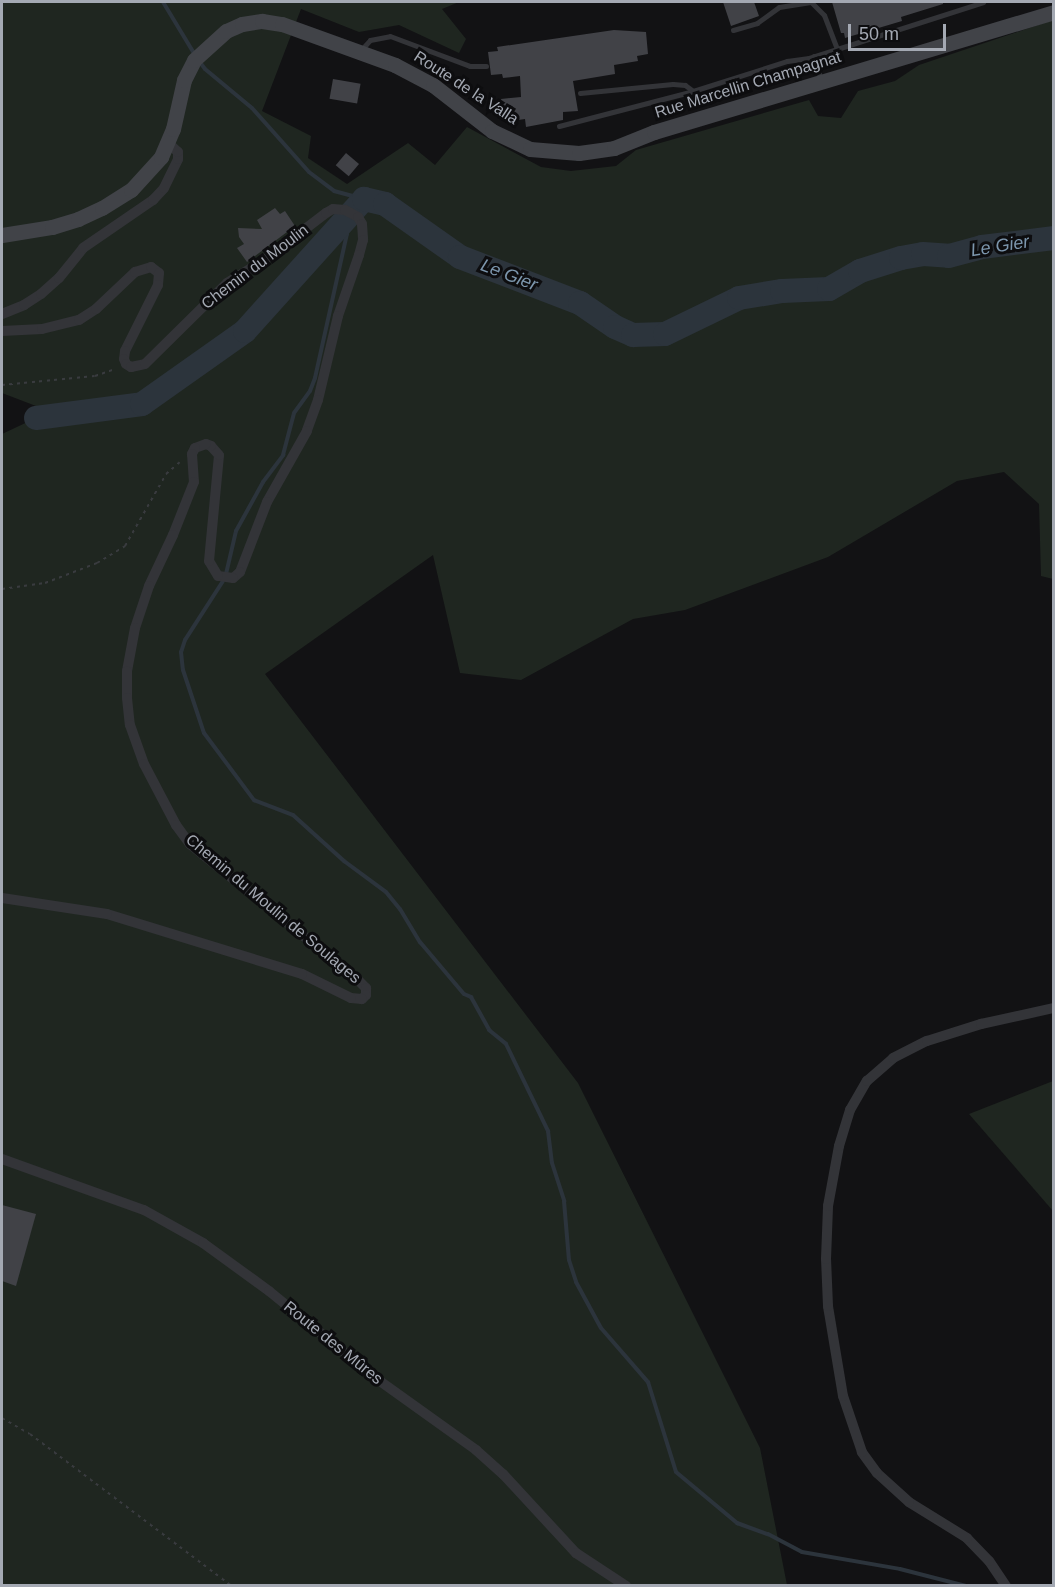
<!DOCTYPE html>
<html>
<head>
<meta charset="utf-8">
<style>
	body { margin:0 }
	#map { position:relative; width:1055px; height:1587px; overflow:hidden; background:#121214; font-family:Arial,sans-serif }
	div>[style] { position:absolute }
	.green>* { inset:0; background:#1f2620 }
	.stream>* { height:4px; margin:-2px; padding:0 2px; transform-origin:2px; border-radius:2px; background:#2c343c }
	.river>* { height:24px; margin:-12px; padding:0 12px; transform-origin:12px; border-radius:12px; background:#2c343c }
	.building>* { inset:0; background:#414247; transform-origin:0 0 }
	.path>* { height:2px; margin-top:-1px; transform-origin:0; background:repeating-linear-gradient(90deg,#393b3f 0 3px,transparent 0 7.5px) }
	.lane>* { height:5px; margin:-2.5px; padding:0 2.5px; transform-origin:2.5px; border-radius:2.5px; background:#333438 }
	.street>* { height:10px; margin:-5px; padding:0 5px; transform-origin:5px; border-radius:5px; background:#333438 }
	.secondary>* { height:15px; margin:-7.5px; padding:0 7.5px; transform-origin:7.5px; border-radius:7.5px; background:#414348 }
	span { translate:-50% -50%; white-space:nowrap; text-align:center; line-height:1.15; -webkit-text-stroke:6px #0d0d0f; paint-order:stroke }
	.street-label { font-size:16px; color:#a4a9b3 }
	.water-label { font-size:18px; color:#7c96ad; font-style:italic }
	.frame { position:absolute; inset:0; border:3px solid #a4a9b3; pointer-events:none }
	.scale { position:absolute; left:848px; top:24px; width:98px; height:27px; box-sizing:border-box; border:3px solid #a4a9b3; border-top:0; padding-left:8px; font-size:18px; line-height:21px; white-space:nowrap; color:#a4a9b3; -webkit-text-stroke:4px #0d0d0f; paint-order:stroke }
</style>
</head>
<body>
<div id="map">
	<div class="green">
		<i style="clip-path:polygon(2px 2px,459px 2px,442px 9px,466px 39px,459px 53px,399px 25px,359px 32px,301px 9px,262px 111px,311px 136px,308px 158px,347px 184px,408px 143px,435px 165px,467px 127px,541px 167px,571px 171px,616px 166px,636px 150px,809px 100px,818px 116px,841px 118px,858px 91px,895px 81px,919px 65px,1053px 20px,1053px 579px,1041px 576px,1039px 504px,1004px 472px,957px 481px,828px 557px,685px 610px,633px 619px,521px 680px,460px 673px,433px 555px,265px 674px,578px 1083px,760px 1448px,787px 1585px,2px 1585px,2px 434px,36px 418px,36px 406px,2px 393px)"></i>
		<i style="clip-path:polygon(1053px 1081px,1053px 1211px,969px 1114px)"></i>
	</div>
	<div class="stream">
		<i style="left:163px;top:2px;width:62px;rotate:58.9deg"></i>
		<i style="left:199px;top:61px;width:10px;rotate:53deg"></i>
		<i style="left:205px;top:69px;width:61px;rotate:39.7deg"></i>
		<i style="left:252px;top:108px;width:86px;rotate:48.3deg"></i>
		<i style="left:309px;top:172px;width:31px;rotate:37deg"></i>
		<i style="left:334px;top:191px;width:31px;rotate:15deg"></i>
		<i style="left:226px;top:574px;width:44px;rotate:-76.9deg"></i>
		<i style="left:236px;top:531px;width:56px;rotate:-61.1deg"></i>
		<i style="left:263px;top:482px;width:34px;rotate:-53deg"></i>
		<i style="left:283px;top:455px;width:43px;rotate:-75.3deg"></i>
		<i style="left:294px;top:413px;width:27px;rotate:-54deg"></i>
		<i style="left:310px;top:391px;width:14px;rotate:-69deg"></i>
		<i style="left:315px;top:378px;width:148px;rotate:-77.5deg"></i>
		<i style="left:347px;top:234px;width:17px;rotate:-90deg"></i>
		<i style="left:223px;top:581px;width:70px;rotate:122.8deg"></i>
		<i style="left:185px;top:640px;width:13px;rotate:108deg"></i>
		<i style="left:181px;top:652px;width:18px;rotate:84deg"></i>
		<i style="left:183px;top:670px;width:66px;rotate:71.6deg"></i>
		<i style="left:204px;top:733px;width:84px;rotate:53.3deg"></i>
		<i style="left:254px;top:800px;width:42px;rotate:21deg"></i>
		<i style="left:293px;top:815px;width:69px;rotate:42deg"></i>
		<i style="left:344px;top:861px;width:52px;rotate:36.4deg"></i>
		<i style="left:386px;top:892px;width:22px;rotate:51deg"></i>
		<i style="left:400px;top:909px;width:39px;rotate:59deg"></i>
		<i style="left:420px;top:942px;width:68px;rotate:49.8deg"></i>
		<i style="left:464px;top:994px;width:8px;rotate:23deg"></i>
		<i style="left:471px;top:997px;width:38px;rotate:61deg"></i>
		<i style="left:489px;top:1030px;width:22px;rotate:39deg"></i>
		<i style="left:506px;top:1044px;width:97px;rotate:64.2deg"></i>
		<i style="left:548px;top:1131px;width:32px;rotate:83deg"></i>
		<i style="left:552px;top:1163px;width:40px;rotate:72deg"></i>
		<i style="left:564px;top:1201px;width:59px;rotate:85.2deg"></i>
		<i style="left:569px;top:1260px;width:23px;rotate:72deg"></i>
		<i style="left:576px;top:1282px;width:52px;rotate:61.5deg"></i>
		<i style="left:601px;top:1328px;width:72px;rotate:49deg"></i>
		<i style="left:648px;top:1382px;width:94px;rotate:72.7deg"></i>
		<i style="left:676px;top:1472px;width:80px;rotate:39.9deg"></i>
		<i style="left:737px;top:1523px;width:33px;rotate:20deg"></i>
		<i style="left:768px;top:1534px;width:38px;rotate:28deg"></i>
		<i style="left:802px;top:1552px;width:99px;rotate:9.8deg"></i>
		<i style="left:900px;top:1569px;width:68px;rotate:14.4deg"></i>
	</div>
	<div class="river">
		<i style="left:36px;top:418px;width:107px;rotate:-7.5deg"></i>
		<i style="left:142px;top:404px;width:126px;rotate:-35.3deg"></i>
		<i style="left:245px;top:331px;width:178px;rotate:-48deg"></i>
		<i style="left:364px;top:199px;width:22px;rotate:13deg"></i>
		<i style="left:385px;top:204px;width:92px;rotate:35.2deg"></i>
		<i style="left:460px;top:257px;width:129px;rotate:21deg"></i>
		<i style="left:580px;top:303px;width:42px;rotate:34.4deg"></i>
		<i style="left:615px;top:327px;width:20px;rotate:24deg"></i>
		<i style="left:633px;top:335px;width:32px;rotate:-2deg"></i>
		<i style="left:665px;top:334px;width:82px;rotate:-25.9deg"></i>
		<i style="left:739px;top:298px;width:44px;rotate:-9.2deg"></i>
		<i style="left:782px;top:291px;width:47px;rotate:-2.4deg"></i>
		<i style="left:829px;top:289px;width:36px;rotate:-30deg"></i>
		<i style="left:860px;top:271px;width:43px;rotate:-17.6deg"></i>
		<i style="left:901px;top:258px;width:22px;rotate:-10deg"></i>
		<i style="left:923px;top:254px;width:26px;rotate:4deg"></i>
		<i style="left:949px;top:256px;width:34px;rotate:-15deg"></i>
		<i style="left:982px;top:247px;width:73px;rotate:-7.1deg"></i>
	</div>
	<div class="building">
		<i style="clip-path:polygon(723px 2px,754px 2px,759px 16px,731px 26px)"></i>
		<i style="clip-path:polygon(832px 2px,943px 2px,943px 4px,901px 17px,902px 21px,845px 38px,844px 33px,841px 33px)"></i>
		<i style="clip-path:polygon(614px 30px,646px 32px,648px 54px,637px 56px,638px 61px,614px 65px,615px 74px,573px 81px,578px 111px,563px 112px,563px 120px,526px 127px,525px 119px,504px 122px,501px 99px,521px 97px,520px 76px,503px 78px,502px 74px,491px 75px,488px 52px,498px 51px,497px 47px)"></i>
		<i style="left:333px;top:79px;width:28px;height:20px;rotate:10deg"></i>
		<i style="left:346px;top:153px;width:17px;height:16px;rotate:40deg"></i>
		<i style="clip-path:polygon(275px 208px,280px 214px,285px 211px,295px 226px,247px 262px,237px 248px,244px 244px,239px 237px,238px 228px,262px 229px,257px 220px)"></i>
		<i style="clip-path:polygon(2px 1205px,36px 1214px,16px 1286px,2px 1281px)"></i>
	</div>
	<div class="path">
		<i style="left:2px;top:385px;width:93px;rotate:-5.5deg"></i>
		<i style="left:95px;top:376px;width:21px;rotate:-19deg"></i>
		<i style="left:2px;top:589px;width:43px;rotate:-7.9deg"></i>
		<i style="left:45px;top:583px;width:56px;rotate:-21deg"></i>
		<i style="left:97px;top:563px;width:33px;rotate:-31deg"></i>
		<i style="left:125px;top:546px;width:83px;rotate:-60.3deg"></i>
		<i style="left:166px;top:474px;width:18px;rotate:-41deg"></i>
		<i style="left:2px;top:1418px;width:32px;rotate:30deg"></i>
		<i style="left:30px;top:1434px;width:253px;rotate:37deg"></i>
	</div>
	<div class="lane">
		<i style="left:733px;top:30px;width:25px;rotate:-16deg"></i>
		<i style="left:757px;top:23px;width:27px;rotate:-36deg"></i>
		<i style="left:779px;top:7px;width:32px;rotate:-9deg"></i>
		<i style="left:811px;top:2px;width:18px;rotate:45deg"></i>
		<i style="left:824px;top:15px;width:34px;rotate:69deg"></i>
		<i style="left:361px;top:50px;width:13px;rotate:-48deg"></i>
		<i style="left:370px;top:40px;width:20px;rotate:-11deg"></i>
		<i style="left:390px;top:36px;width:85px;rotate:20.6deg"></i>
		<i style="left:470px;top:66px;width:16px"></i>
		<i style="left:814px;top:56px;width:25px;rotate:74deg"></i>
		<i style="left:580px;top:93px;width:93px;rotate:-5.5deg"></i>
		<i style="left:673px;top:84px;width:12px;rotate:5deg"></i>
		<i style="left:685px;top:85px;width:10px;rotate:37deg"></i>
		<i style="left:559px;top:126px;width:138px;rotate:-14.6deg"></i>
		<i style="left:693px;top:91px;width:99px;rotate:-17.7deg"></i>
		<i style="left:787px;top:61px;width:22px;rotate:-8deg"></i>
		<i style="left:809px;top:58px;width:183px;rotate:-17.8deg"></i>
	</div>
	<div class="street">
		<i style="left:2px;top:314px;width:24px;rotate:-22deg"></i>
		<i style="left:24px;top:305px;width:20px;rotate:-33deg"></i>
		<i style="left:41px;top:294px;width:24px;rotate:-42deg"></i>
		<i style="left:59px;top:278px;width:38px;rotate:-51deg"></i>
		<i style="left:83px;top:248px;width:85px;rotate:-34.4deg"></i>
		<i style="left:153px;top:200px;width:16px;rotate:-47deg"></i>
		<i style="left:164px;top:188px;width:32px;rotate:-64deg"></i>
		<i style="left:178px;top:159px;width:7px;rotate:-90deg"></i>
		<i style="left:178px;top:152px;width:13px;rotate:-138deg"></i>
		<i style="left:2px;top:331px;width:40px;rotate:-2.9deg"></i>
		<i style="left:42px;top:329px;width:38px;rotate:-14deg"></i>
		<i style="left:79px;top:320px;width:20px;rotate:-33deg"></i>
		<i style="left:96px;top:309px;width:54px;rotate:-43.5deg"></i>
		<i style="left:135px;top:272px;width:17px;rotate:-17deg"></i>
		<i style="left:151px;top:267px;width:10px;rotate:37deg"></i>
		<i style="left:159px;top:273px;width:12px;rotate:95deg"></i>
		<i style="left:158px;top:285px;width:74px;rotate:116.6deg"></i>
		<i style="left:125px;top:351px;width:8px;rotate:97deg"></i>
		<i style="left:124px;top:359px;width:5px;rotate:68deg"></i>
		<i style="left:126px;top:364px;width:6px;rotate:31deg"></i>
		<i style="left:131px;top:367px;width:14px;rotate:-12deg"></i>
		<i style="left:145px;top:364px;width:115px;rotate:-44.6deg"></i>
		<i style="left:227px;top:283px;width:46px;rotate:-31.6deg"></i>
		<i style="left:266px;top:259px;width:76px;rotate:-37.5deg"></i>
		<i style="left:326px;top:213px;width:8px;rotate:-30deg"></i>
		<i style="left:333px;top:209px;width:12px;rotate:5deg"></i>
		<i style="left:345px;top:210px;width:15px;rotate:28deg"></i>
		<i style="left:358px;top:217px;width:8px;rotate:60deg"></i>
		<i style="left:362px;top:224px;width:16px;rotate:86deg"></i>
		<i style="left:363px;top:240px;width:16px;rotate:105deg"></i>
		<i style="left:359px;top:255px;width:65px;rotate:109deg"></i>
		<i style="left:338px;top:316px;width:86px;rotate:103.4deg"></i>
		<i style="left:318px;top:400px;width:33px;rotate:110deg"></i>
		<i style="left:307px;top:431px;width:81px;rotate:119.4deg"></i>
		<i style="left:267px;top:502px;width:75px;rotate:111.1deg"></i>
		<i style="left:240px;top:572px;width:9px;rotate:139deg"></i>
		<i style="left:233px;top:578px;width:15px;rotate:-172deg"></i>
		<i style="left:218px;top:576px;width:17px;rotate:-121deg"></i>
		<i style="left:209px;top:561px;width:106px;rotate:-84.6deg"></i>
		<i style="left:219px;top:455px;width:12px;rotate:-132deg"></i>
		<i style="left:211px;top:446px;width:5px;rotate:-158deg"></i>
		<i style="left:206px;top:444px;width:12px;rotate:160deg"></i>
		<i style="left:195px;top:448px;width:7px;rotate:117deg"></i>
		<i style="left:192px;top:454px;width:28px;rotate:86deg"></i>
		<i style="left:194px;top:482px;width:57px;rotate:111.6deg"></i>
		<i style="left:173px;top:535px;width:56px;rotate:115.2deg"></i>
		<i style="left:149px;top:586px;width:44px;rotate:108.4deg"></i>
		<i style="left:135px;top:628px;width:44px;rotate:100.5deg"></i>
		<i style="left:127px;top:671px;width:27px;rotate:90deg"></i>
		<i style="left:127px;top:698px;width:27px;rotate:84deg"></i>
		<i style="left:130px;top:725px;width:41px;rotate:70.3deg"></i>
		<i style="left:144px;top:764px;width:69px;rotate:62.3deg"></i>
		<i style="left:176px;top:825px;width:24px;rotate:54deg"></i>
		<i style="left:190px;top:844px;width:215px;rotate:39deg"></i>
		<i style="left:357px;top:979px;width:13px;rotate:45deg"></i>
		<i style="left:366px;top:988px;width:7px;rotate:90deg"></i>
		<i style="left:366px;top:995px;width:6px;rotate:135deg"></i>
		<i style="left:362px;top:999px;width:11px;rotate:-175deg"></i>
		<i style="left:351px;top:998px;width:55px;rotate:-153.9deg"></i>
		<i style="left:302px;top:974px;width:204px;rotate:-162.9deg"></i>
		<i style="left:107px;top:914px;width:106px;rotate:-171.3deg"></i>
		<i style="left:2px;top:1159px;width:151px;rotate:19.8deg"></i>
		<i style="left:144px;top:1210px;width:68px;rotate:29.2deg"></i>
		<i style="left:203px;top:1243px;width:82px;rotate:36deg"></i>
		<i style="left:269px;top:1291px;width:139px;rotate:39.2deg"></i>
		<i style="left:377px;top:1379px;width:122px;rotate:35.6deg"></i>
		<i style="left:476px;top:1450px;width:36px;rotate:42deg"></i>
		<i style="left:503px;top:1474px;width:108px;rotate:47.3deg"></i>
		<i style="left:576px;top:1553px;width:60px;rotate:33.4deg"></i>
		<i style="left:1006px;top:1586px;width:30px;rotate:-124deg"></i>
		<i style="left:989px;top:1561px;width:32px;rotate:-134deg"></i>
		<i style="left:967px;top:1538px;width:68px;rotate:-148.2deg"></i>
		<i style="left:909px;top:1502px;width:43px;rotate:-137.8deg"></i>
		<i style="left:877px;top:1473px;width:26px;rotate:-126deg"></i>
		<i style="left:862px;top:1452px;width:59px;rotate:-108.7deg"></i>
		<i style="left:843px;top:1396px;width:91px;rotate:-99.5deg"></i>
		<i style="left:828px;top:1306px;width:47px;rotate:-92.4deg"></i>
		<i style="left:826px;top:1259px;width:53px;rotate:-87.8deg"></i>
		<i style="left:828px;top:1206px;width:61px;rotate:-79.6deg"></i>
		<i style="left:839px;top:1146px;width:38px;rotate:-73deg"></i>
		<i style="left:850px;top:1110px;width:34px;rotate:-60deg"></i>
		<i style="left:867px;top:1081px;width:35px;rotate:-41deg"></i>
		<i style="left:893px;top:1058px;width:38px;rotate:-27deg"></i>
		<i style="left:927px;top:1041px;width:57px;rotate:-17.5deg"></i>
		<i style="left:981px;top:1024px;width:75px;rotate:-12.4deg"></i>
	</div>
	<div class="secondary">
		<i style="left:2px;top:235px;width:51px;rotate:-9.1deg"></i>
		<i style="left:52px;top:227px;width:27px;rotate:-17deg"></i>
		<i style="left:78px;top:219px;width:26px;rotate:-25deg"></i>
		<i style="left:102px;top:208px;width:34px;rotate:-32deg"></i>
		<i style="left:131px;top:190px;width:45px;rotate:-47.7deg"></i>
		<i style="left:161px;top:157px;width:30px;rotate:-67deg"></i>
		<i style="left:173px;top:129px;width:50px;rotate:-77.3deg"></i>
		<i style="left:184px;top:80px;width:22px;rotate:-63deg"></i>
		<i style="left:194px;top:60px;width:43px;rotate:-42.2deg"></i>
		<i style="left:226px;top:31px;width:17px;rotate:-24deg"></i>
		<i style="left:242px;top:24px;width:20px;rotate:-9deg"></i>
		<i style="left:262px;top:21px;width:20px;rotate:9deg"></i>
		<i style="left:282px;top:24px;width:120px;rotate:19.9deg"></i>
		<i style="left:395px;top:65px;width:43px;rotate:27.8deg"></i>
		<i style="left:433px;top:85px;width:75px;rotate:37.9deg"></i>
		<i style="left:492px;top:131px;width:42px;rotate:25.3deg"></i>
		<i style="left:530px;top:149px;width:49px;rotate:4.7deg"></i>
		<i style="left:579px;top:153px;width:35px;rotate:-8deg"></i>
		<i style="left:614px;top:148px;width:43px;rotate:-21.8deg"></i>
		<i style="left:654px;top:132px;width:418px;rotate:-16.7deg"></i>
	</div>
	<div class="street-label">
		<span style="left:748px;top:85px;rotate:-17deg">Rue Marcellin Champagnat</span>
		<span style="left:466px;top:88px;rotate:33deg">Route de la Valla</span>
		<span style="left:255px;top:267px;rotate:-37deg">Chemin du Moulin</span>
		<span style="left:273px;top:909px;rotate:40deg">Chemin du Moulin de Soulages</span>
		<span style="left:333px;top:1343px;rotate:39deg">Route des Mûres</span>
	</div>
	<div class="water-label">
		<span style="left:1000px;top:246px;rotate:-9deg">Le Gier</span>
		<span style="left:509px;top:275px;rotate:21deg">Le Gier</span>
	</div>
	<div class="frame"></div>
	<div class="scale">50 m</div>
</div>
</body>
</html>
